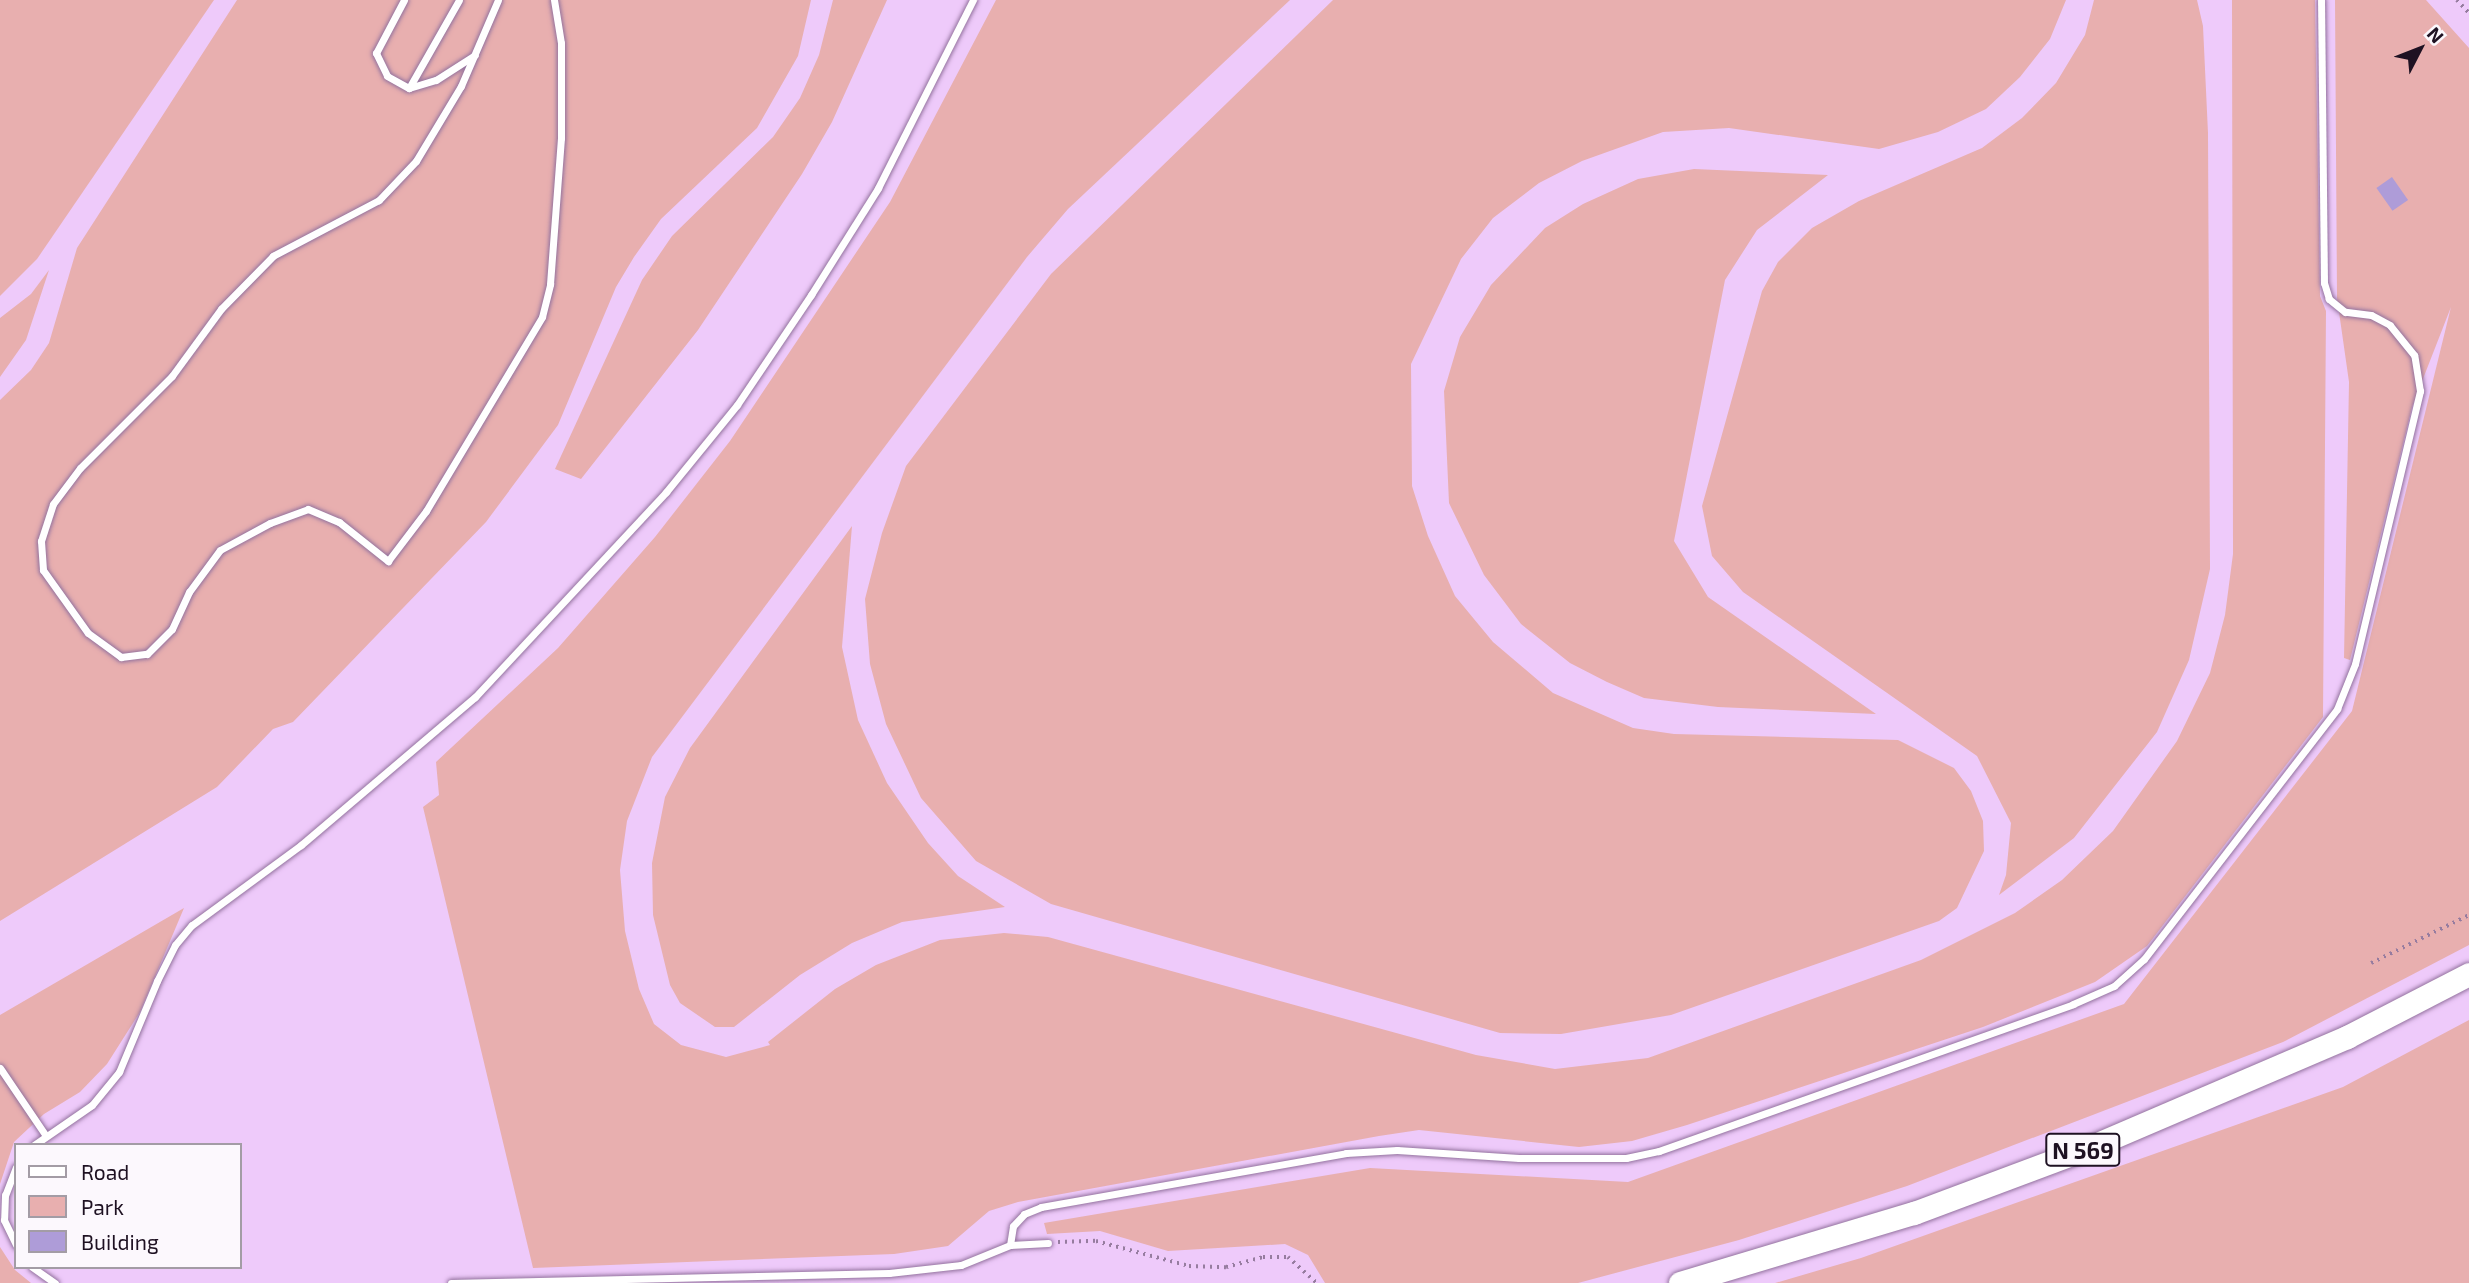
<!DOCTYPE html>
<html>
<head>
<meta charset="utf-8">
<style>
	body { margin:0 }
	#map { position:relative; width:2469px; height:1283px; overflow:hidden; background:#eecafa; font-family:"Exo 2",sans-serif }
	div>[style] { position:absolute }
	.green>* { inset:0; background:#e8afaf }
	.building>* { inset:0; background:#ae9cd8; transform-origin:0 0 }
	.path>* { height:3.5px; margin-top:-1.75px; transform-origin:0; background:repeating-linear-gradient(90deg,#967c9f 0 2px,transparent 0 7px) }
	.roads { filter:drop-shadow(0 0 2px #93729e) drop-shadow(0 0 2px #93729e) }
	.service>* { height:7px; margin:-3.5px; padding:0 3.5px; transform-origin:3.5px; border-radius:3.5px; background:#fff }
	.primary>* { height:23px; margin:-11.5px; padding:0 11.5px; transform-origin:11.5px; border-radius:11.5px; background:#fff }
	span { translate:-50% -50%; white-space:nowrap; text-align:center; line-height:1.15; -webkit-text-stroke:5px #fcf8fd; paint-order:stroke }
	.shield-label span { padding:2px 5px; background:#fcf8fd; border:2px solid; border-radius:5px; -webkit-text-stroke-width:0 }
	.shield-label { font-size:23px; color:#1e1122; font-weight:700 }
	.legend { position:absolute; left:14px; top:1143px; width:228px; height:126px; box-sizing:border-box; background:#fcf8fd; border:2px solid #a39ca5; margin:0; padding:9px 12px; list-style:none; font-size:21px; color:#1e1122 }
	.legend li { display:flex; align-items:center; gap:14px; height:35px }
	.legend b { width:35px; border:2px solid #a39ca5 }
	.north { position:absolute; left:2385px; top:14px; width:70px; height:70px; -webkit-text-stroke:5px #fcf8fd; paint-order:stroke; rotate:48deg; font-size:19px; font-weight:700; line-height:28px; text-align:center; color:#1e1122 }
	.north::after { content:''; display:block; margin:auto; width:24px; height:32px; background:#1e1122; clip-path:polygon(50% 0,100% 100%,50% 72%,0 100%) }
</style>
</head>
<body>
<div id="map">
	<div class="green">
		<i style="clip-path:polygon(0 0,214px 0,37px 259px,0 296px)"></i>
		<i style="clip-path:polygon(237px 0,811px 0,798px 56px,757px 128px,661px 219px,634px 257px,616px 287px,558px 425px,486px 522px,293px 722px,273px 729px,217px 787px,0 921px,0 400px,31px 370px,49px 343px,77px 248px)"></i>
		<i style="clip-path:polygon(833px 0,887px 0,832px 122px,802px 174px,698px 330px,581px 479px,555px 469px,642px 280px,672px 236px,773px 137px,800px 98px,819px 55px)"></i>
		<i style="clip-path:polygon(996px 0,1290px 0,1068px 209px,1027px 257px,652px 757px,627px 821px,620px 870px,625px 931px,639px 989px,654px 1024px,681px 1045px,726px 1057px,770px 1045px,768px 1042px,835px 989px,876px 965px,940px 940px,1004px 933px,1048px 937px,1476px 1055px,1555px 1069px,1648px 1058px,1921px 960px,2015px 913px,2062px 880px,2113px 831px,2177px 741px,2210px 673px,2225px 615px,2233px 554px,2232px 0,2315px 0,2320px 296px,2326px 311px,2323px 717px,2147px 946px,2095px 982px,1983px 1027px,1687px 1125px,1632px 1141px,1579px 1147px,1419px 1130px,1379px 1136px,1018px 1202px,989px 1211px,948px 1246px,894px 1254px,533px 1268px,423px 807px,439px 795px,436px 762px,558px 648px,655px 537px,730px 441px,890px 202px)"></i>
		<i style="clip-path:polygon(1333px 0,2066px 0,2050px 39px,2020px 77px,1986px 109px,1938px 132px,1879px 149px,1729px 128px,1663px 132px,1582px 161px,1539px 183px,1493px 218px,1461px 259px,1411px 364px,1412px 486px,1428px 536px,1455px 596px,1493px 642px,1553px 693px,1633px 728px,1674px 734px,1898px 740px,1954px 768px,1971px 791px,1983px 821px,1984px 851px,1957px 908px,1939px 921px,1671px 1015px,1561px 1034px,1500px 1033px,1051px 904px,976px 861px,921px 798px,886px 724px,870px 664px,865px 599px,882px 533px,906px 466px,1051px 274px)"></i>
		<i style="clip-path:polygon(2094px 0,2197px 0,2203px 26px,2208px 133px,2210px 569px,2189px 660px,2157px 732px,2074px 838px,1999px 895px,2006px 875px,2011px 823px,1977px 756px,1743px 592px,1712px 556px,1702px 506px,1762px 291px,1778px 262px,1812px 228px,1859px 201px,1982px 148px,2022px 118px,2056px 83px,2085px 35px)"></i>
		<i style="clip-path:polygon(2335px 0,2426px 0,2469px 48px,2469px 945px,2283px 1042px,1907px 1186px,1739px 1240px,1578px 1283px,1325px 1283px,1308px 1255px,1285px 1244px,1168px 1251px,1100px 1231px,1047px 1234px,1044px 1223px,1370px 1168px,1628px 1182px,2124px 1004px,2352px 711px,2451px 307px,2412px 407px,2350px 660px,2344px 658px,2349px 382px,2337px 298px)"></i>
		<i style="clip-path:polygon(1694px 169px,1828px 175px,1757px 230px,1725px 280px,1674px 541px,1708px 597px,1876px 714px,1718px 707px,1644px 698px,1607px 682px,1570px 663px,1521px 624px,1484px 575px,1449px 503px,1444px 391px,1460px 337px,1491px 285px,1545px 228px,1583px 204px,1638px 179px)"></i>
		<i style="clip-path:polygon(49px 270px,26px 340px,0 377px,0 318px,31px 294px)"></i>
		<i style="clip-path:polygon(852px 526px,842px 647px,858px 720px,887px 783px,928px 843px,958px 876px,1005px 907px,902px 922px,852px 943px,800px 975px,734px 1027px,715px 1027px,680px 1003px,670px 985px,653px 915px,652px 863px,665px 797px,690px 748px)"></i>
		<i style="clip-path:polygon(184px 908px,140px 1012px,107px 1064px,80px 1092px,44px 1114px,14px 1142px,0 1184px,0 1015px)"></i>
		<i style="clip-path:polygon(2469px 1020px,2469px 1283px,1775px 1283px,1861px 1258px,2343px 1087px)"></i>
		<i style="clip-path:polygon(0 1247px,15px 1270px,31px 1283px,0 1283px)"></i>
	</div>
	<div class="building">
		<i style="left:2392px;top:177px;width:28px;height:19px;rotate:55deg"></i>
	</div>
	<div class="path">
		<i style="left:2457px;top:0;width:18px;rotate:47deg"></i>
		<i style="left:2371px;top:963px;width:109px;rotate:-26.1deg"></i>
		<i style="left:1058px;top:1242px;width:38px;rotate:-2deg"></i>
		<i style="left:1096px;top:1241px;width:96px;rotate:15deg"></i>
		<i style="left:1189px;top:1266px;width:37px;rotate:2deg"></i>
		<i style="left:1226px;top:1267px;width:38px;rotate:-15deg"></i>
		<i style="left:1263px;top:1257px;width:25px"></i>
		<i style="left:1288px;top:1257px;width:39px;rotate:42deg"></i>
	</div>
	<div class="roads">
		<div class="service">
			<i style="left:404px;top:0;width:60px;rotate:117.8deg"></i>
			<i style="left:376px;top:53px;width:25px;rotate:64deg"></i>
			<i style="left:387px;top:76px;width:25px;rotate:29deg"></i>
			<i style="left:409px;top:88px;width:28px;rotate:-17deg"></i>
			<i style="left:436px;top:80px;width:46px;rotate:-32.7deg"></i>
			<i style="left:498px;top:0;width:94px;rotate:113.3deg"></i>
			<i style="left:461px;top:86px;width:87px;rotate:121deg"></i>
			<i style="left:416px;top:161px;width:54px;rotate:133.5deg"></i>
			<i style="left:379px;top:200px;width:120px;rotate:152.2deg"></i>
			<i style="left:273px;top:256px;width:74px;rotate:134.5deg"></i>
			<i style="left:221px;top:309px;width:83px;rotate:126.2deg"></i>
			<i style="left:172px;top:376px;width:130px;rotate:135deg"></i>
			<i style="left:80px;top:468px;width:45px;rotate:126.9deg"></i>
			<i style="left:53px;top:504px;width:39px;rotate:108deg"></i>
			<i style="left:41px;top:541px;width:29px;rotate:86deg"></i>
			<i style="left:43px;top:570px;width:77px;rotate:54.5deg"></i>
			<i style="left:88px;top:633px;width:41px;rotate:36deg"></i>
			<i style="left:121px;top:657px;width:26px;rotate:-7deg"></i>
			<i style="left:147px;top:654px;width:35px;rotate:-45deg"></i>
			<i style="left:172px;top:629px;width:41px;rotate:-65.3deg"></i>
			<i style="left:189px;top:592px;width:52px;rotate:-53.6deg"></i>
			<i style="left:220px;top:550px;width:57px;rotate:-28.4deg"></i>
			<i style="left:270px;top:523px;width:40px;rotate:-20.2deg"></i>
			<i style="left:308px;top:509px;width:34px;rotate:23deg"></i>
			<i style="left:339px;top:522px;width:63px;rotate:38.5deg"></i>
			<i style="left:388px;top:561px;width:63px;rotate:-52.8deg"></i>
			<i style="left:426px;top:511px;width:226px;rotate:-59.1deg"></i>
			<i style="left:542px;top:317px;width:34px;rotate:-76deg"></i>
			<i style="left:550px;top:284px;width:146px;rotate:-85.7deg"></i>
			<i style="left:561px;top:138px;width:95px;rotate:-90deg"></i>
			<i style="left:561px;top:43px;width:44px;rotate:-99.2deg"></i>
			<i style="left:409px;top:88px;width:101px;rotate:-60.4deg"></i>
			<i style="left:0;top:1068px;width:82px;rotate:55.9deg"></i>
			<i style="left:34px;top:1145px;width:70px;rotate:-34.6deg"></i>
			<i style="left:92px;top:1105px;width:43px;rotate:-50.7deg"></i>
			<i style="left:119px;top:1072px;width:99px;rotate:-67.3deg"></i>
			<i style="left:157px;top:981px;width:40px;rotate:-63.4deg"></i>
			<i style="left:175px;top:945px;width:26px;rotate:-50deg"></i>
			<i style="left:192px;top:925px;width:135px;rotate:-36.3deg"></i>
			<i style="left:301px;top:845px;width:228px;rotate:-40.4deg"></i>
			<i style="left:475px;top:697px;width:280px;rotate:-47deg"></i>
			<i style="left:666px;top:492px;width:112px;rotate:-50.8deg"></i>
			<i style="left:737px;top:405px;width:133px;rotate:-56.1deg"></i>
			<i style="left:811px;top:295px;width:126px;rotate:-57.9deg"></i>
			<i style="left:878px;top:188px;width:211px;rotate:-63.2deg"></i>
			<i style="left:16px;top:1167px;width:30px;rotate:111deg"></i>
			<i style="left:5px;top:1195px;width:25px;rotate:92deg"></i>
			<i style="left:4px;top:1220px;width:28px;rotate:64deg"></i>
			<i style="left:1010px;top:1245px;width:19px;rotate:-81deg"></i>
			<i style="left:1013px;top:1226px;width:16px;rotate:-47deg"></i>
			<i style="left:1024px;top:1214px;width:18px;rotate:-22deg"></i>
			<i style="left:1041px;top:1207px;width:310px;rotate:-10deg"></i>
			<i style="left:1346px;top:1153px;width:51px;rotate:-3.4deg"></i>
			<i style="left:1397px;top:1150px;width:122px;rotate:3.8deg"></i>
			<i style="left:1519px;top:1158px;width:107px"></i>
			<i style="left:1626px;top:1158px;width:34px;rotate:-12deg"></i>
			<i style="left:1659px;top:1151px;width:439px;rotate:-19.5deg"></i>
			<i style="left:2073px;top:1004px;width:45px;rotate:-23.7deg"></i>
			<i style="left:2114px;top:986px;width:40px;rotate:-42deg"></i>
			<i style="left:2144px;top:959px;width:316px;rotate:-52.3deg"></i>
			<i style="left:2337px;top:709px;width:48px;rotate:-68.2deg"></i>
			<i style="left:2355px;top:664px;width:281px;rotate:-76.6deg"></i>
			<i style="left:2420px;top:391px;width:36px;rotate:-99deg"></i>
			<i style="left:2414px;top:355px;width:38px;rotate:-129deg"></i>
			<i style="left:2390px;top:325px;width:21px;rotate:-152deg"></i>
			<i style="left:2371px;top:315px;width:26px;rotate:-173deg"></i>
			<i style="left:2345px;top:312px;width:21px;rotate:-141deg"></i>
			<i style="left:2329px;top:299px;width:17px;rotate:-107deg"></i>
			<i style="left:2324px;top:283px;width:283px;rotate:-90.6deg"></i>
			<i style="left:32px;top:1267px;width:28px;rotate:35deg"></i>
			<i style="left:451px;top:1283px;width:438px;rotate:-1.3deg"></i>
			<i style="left:889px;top:1273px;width:72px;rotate:-6.3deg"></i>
			<i style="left:961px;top:1265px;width:53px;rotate:-22.2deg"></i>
			<i style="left:1010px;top:1245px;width:38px;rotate:-3deg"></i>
		</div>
		<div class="primary">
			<i style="left:1680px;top:1283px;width:244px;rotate:-16.7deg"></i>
			<i style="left:1914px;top:1213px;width:186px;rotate:-20.5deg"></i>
			<i style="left:2088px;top:1148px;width:282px;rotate:-23.2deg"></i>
			<i style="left:2347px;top:1037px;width:137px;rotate:-27.3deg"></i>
		</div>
	</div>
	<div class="shield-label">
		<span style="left:2083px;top:1150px">N 569</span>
	</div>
	<ul class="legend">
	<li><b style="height:9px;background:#fff"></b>Road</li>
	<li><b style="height:19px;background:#e8afaf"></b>Park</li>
	<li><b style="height:19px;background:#ae9cd8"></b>Building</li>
	</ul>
	<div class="north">N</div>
</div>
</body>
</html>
